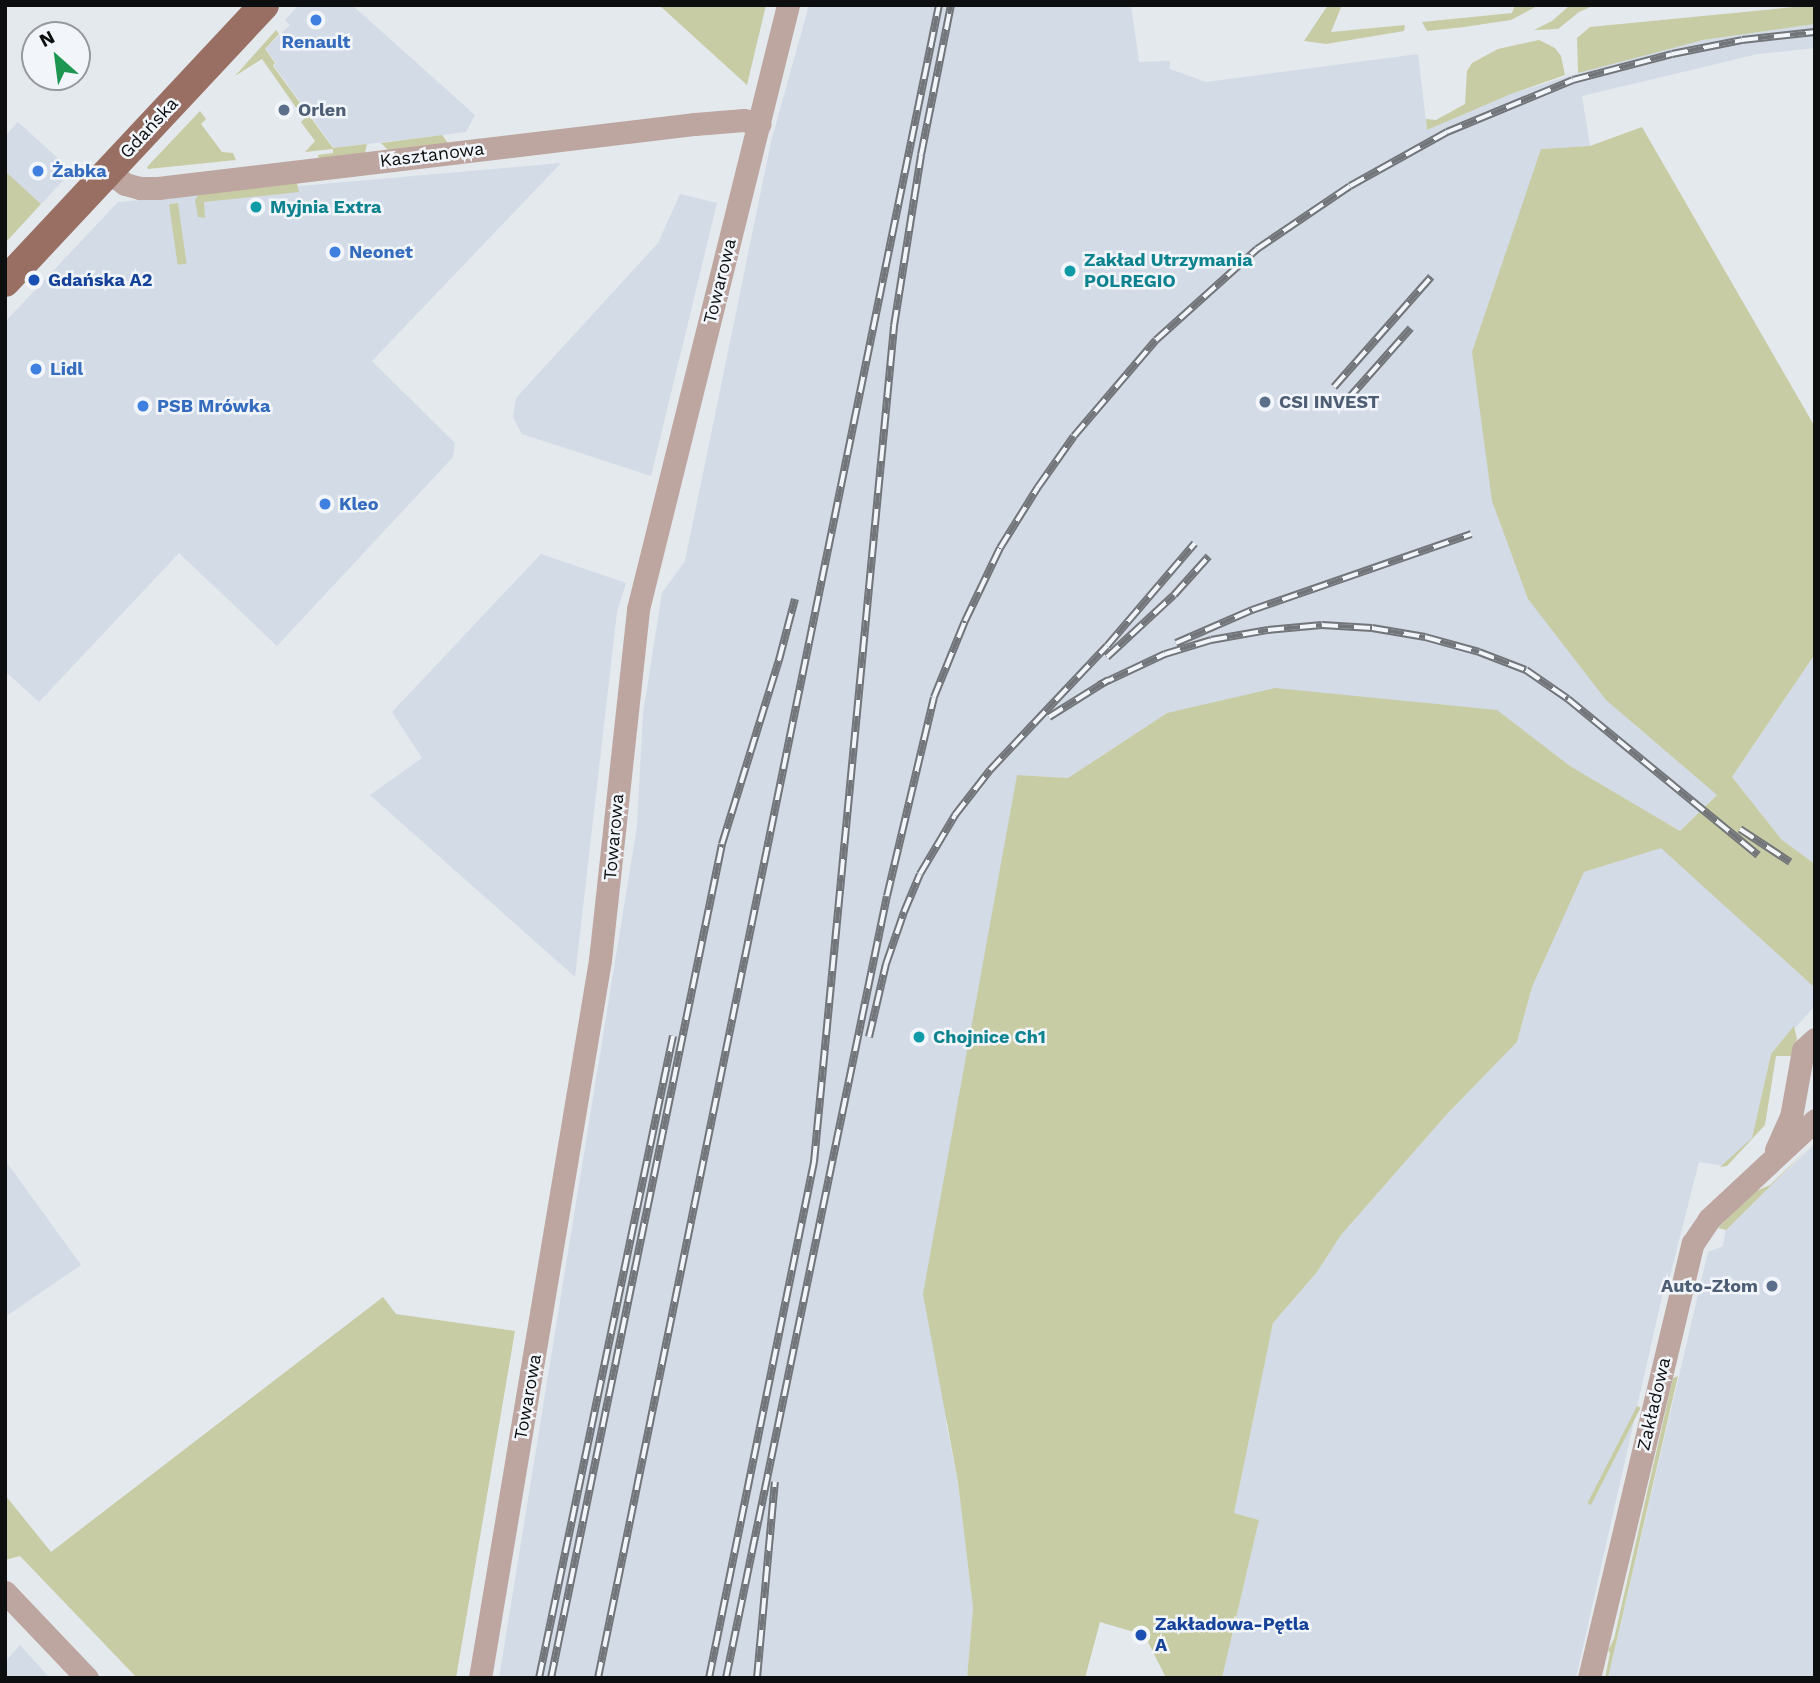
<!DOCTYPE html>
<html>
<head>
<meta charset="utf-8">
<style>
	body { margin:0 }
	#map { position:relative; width:1820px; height:1683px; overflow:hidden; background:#e4e9ee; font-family:"Work Sans",sans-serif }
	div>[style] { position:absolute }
	.built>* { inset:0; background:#d2dbe6 }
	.green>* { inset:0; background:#c8cca4; transform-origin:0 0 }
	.minor>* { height:23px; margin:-11.5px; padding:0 11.5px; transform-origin:11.5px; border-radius:11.5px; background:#bea6a0 }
	.major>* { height:30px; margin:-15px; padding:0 15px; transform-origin:15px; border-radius:15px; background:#996f63 }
	.rail>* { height:8px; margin-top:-4px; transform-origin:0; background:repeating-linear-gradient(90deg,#f2f6fb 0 16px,#727579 0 32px); box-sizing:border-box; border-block:2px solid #727579 }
	.dots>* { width:19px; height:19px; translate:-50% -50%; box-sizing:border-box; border:4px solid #f2f6fb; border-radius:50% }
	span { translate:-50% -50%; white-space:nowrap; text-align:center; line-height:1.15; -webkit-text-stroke:5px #f2f6fb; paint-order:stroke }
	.shop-label { font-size:18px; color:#366cbe; font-weight:700 }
	.left { translate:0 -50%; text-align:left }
	.service-label { font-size:18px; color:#4e5e75; font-weight:700 }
	.right { translate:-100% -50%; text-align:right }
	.street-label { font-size:18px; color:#0d0e10 }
	.culture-label { font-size:18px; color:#0d838f; font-weight:700 }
	.transit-label { font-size:18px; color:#164399; font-weight:700 }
	.frame { position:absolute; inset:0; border:7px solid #0d0e10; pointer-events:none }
	.north { position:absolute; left:21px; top:21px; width:70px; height:70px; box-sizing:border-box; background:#f2f6fb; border:2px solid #96999d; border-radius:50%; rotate:332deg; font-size:19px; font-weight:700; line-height:28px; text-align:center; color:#0d0e10 }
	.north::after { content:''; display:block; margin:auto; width:24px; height:32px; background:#1d9652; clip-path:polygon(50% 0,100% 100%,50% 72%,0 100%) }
</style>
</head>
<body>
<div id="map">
	<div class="built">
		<i style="clip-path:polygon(299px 5px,352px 5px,475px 115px,466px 132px,334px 148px,274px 66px,276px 63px,265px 49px,290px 25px,285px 20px)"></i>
		<i style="clip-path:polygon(809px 5px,1131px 5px,1139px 62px,1170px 61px,1170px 69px,1206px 82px,1418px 54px,1427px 130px,1511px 94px,1632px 56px,1703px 40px,1815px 24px,1815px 48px,1758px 54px,1582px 96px,1590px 146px,1541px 149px,1636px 726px,1718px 794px,1680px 831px,1570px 766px,1496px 710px,1167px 713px,1068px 778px,1017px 775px,946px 1423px,958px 1482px,973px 1608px,967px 1678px,499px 1678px,637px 826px,643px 713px,662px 593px,685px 561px,771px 142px)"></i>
		<i style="clip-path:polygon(18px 122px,72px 171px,41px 204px,5px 171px,5px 136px)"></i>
		<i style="clip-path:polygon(561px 163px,372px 361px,455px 443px,453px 457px,277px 646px,179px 553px,39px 702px,5px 671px,5px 322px,118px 202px)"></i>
		<i style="clip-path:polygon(680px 194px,717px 203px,651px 476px,522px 434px,513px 417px,516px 398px,658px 243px)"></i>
		<i style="clip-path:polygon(541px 554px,626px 583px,617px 612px,575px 977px,370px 795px,422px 758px,392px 712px)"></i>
		<i style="clip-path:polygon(1815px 654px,1815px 864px,1782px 840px,1732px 777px)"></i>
		<i style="clip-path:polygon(1661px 847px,1815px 988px,1815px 1006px,1771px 1054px,1752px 1138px,1724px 1166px,1699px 1162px,1670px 1276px,1666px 1279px,1576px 1678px,1222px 1678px,1259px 1520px,1234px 1513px,1273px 1323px,1317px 1272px,1341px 1235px,1447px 1114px,1517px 1042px,1532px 987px,1584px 872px)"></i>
		<i style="clip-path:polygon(1815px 1144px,1815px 1678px,1608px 1678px,1708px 1252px,1723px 1246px,1726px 1228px)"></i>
		<i style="clip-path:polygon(5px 1160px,81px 1265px,5px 1317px)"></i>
		<i style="clip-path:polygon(20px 1645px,50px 1678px,5px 1678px,5px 1662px)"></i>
	</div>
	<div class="green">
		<i style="clip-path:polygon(659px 5px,766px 5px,747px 85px)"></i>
		<i style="clip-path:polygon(1328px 5px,1342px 5px,1331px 32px,1405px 25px,1404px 31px,1326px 44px,1304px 41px)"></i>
		<i style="clip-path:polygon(1515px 5px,1539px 5px,1511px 20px,1464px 27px,1427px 31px,1422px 22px,1512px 13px)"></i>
		<i style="clip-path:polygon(1570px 5px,1595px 5px,1579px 12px,1558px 29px,1534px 30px,1552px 21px)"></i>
		<i style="clip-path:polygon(1815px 5px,1815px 24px,1703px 40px,1578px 73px,1577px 38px,1590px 27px)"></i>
		<i style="clip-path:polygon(276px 30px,279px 34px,265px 49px,275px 63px,273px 66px,333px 148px,367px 144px,365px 153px,319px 160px,318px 155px,333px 153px,333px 149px,305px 152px,315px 141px,301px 122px,304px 119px,262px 59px,235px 76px)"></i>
		<i style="clip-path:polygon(1539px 40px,1555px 48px,1561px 56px,1565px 75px,1511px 94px,1427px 130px,1426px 119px,1436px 120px,1465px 104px,1467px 71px,1472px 63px,1498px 49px)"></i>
		<i style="clip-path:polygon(200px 111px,206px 119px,201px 124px,222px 152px,233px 153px,236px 160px,148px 169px,147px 167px)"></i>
		<i style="clip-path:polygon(1642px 127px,1815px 427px,1815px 654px,1732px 777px,1782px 840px,1815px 864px,1815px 988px,1661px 848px,1584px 872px,1532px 987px,1517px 1042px,1447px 1114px,1341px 1235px,1317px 1272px,1273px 1323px,1234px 1513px,1259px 1520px,1222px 1678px,1166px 1678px,1147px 1640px,1134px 1632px,1100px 1622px,1085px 1678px,967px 1678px,973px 1608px,958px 1482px,923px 1294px,1017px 775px,1068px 778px,1167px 713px,1275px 688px,1497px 710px,1570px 766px,1680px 831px,1717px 795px,1606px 700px,1528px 599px,1492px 501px,1472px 352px,1541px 149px,1590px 146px)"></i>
		<i style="clip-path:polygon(442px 135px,448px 143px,389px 151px,381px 143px)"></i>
		<i style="clip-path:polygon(5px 171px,41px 204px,6px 242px,5px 241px)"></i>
		<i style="clip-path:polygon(297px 183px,299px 192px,204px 202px,205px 218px,198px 217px,195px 200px,200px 193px)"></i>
		<i style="left:178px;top:203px;width:61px;height:9px;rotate:82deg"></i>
		<i style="clip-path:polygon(1794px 1026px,1797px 1039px,1791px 1056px,1776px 1056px,1765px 1125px,1727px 1166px,1720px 1167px,1752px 1138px,1771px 1054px)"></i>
		<i style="clip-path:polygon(1815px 1142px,1726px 1230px,1718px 1228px,1754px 1192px,1770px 1185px)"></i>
		<i style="clip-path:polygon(383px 1297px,396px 1314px,515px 1331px,456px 1678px,137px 1678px,20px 1556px,5px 1560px,5px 1495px,51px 1552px)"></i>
		<i style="clip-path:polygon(1678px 1376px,1608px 1678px,1605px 1678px,1610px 1653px,1608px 1650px,1614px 1639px,1673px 1378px)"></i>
		<i style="left:1637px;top:1406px;width:4px;height:109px;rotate:27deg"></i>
	</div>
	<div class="minor">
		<i style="left:108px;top:172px;width:21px;rotate:35deg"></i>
		<i style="left:125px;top:184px;width:16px;rotate:15deg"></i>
		<i style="left:140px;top:188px;width:18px"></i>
		<i style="left:158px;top:188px;width:541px;rotate:-6.8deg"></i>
		<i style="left:695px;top:124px;width:49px;rotate:-4.7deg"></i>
		<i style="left:744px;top:120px;width:16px;rotate:14deg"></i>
		<i style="left:1776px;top:1150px;width:36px;rotate:-66deg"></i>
		<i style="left:1791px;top:1117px;width:68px;rotate:-79.8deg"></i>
		<i style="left:1803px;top:1050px;width:16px;rotate:-43deg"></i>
		<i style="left:5px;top:1592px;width:119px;rotate:46.4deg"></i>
		<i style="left:480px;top:1678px;width:728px;rotate:-80.51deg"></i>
		<i style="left:600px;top:960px;width:353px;rotate:-83.8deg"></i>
		<i style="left:638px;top:609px;width:622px;rotate:-76.05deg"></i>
		<i style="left:1589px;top:1678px;width:447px;rotate:-76.6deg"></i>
		<i style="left:1693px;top:1243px;width:29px;rotate:-56deg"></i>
		<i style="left:1709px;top:1219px;width:145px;rotate:-43deg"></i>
	</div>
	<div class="major">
		<i style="left:5px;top:282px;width:379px;rotate:-46.9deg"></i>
	</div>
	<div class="rail">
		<i style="left:1334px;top:387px;width:147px;rotate:-48.6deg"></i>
		<i style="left:1347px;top:400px;width:96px;rotate:-48.4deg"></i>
		<i style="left:1176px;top:643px;width:83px;rotate:-23.5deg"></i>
		<i style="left:1252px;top:610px;width:232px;rotate:-19.1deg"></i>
		<i style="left:1107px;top:657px;width:91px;rotate:-42.8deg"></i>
		<i style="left:1174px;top:595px;width:52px;rotate:-48.1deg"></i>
		<i style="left:1099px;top:685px;width:73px;rotate:-25.2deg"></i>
		<i style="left:1165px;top:654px;width:48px;rotate:-16.9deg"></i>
		<i style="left:1211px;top:640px;width:58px;rotate:-10deg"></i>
		<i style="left:1268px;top:630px;width:54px;rotate:-5.3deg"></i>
		<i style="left:1322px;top:625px;width:50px;rotate:3.4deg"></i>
		<i style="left:1372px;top:628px;width:54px;rotate:9.6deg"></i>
		<i style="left:1425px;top:637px;width:56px;rotate:15.5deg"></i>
		<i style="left:1479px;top:652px;width:50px;rotate:21deg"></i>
		<i style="left:1526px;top:670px;width:51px;rotate:34.6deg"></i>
		<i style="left:1568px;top:699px;width:246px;rotate:39.4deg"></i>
		<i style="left:1049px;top:717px;width:70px;rotate:-32.1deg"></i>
		<i style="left:1740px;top:829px;width:60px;rotate:33.4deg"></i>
		<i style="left:869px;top:1037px;width:75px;rotate:-76.9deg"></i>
		<i style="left:886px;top:964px;width:55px;rotate:-70.9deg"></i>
		<i style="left:904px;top:912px;width:41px;rotate:-67.2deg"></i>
		<i style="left:920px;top:874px;width:69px;rotate:-59.3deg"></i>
		<i style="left:955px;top:815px;width:57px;rotate:-52.1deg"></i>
		<i style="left:990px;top:770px;width:170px;rotate:-46.7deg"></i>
		<i style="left:1107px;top:646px;width:135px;rotate:-49.5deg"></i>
		<i style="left:539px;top:1678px;width:656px;rotate:-78.21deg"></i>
		<i style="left:551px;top:1678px;width:851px;rotate:-78.41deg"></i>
		<i style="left:722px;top:844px;width:193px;rotate:-72.8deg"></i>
		<i style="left:779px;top:660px;width:63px;rotate:-75.3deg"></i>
		<i style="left:598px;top:1678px;width:1707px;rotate:-78.48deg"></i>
		<i style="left:709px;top:1678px;width:527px;rotate:-78.5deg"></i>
		<i style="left:814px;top:1162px;width:840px;rotate:-84.53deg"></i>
		<i style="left:894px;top:326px;width:173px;rotate:-81deg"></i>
		<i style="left:921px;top:155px;width:153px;rotate:-78.7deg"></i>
		<i style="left:726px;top:1678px;width:798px;rotate:-78.37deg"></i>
		<i style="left:887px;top:896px;width:204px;rotate:-76.7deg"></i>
		<i style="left:934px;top:697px;width:82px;rotate:-67.8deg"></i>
		<i style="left:965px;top:621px;width:81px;rotate:-64.4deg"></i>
		<i style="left:1000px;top:548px;width:72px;rotate:-58.1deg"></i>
		<i style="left:1038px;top:487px;width:62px;rotate:-54.8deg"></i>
		<i style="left:1074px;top:436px;width:126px;rotate:-49.5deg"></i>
		<i style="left:1156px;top:340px;width:136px;rotate:-42deg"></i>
		<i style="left:1257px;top:249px;width:112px;rotate:-34.1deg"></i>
		<i style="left:1350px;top:186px;width:111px;rotate:-29.1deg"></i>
		<i style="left:1447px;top:132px;width:136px;rotate:-22.4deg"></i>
		<i style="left:1573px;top:80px;width:102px;rotate:-14.7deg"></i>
		<i style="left:1672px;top:54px;width:71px;rotate:-11.3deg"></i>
		<i style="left:1742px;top:40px;width:73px;rotate:-6.3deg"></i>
		<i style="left:757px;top:1678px;width:197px;rotate:-84.8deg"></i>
	</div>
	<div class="dots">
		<i style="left:316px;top:20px;background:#3f7fe0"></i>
		<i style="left:284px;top:110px;background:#5c6f8a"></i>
		<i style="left:38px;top:171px;background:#3f7fe0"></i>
		<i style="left:256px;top:207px;background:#0f9aa8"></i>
		<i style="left:335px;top:252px;background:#3f7fe0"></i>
		<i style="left:1070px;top:271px;background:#0f9aa8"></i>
		<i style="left:34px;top:280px;background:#1a4fb4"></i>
		<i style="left:36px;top:369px;background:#3f7fe0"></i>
		<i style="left:1265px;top:402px;background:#5c6f8a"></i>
		<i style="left:143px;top:406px;background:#3f7fe0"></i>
		<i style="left:325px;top:504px;background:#3f7fe0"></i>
		<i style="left:919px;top:1037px;background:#0f9aa8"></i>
		<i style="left:1772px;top:1286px;background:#5c6f8a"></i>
		<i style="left:1141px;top:1635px;background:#1a4fb4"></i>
	</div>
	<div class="shop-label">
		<span style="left:316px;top:42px">Renault</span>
		<span class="left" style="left:52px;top:171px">Żabka</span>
		<span class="left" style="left:349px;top:252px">Neonet</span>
		<span class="left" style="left:50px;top:369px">Lidl</span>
		<span class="left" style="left:157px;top:406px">PSB Mrówka</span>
		<span class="left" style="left:339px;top:504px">Kleo</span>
	</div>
	<div class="service-label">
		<span class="left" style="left:298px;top:110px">Orlen</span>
		<span class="left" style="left:1279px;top:402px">CSI INVEST</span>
		<span class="right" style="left:1758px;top:1286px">Auto-Złom</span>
	</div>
	<div class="street-label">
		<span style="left:149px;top:128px;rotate:-47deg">Gdańska</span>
		<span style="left:432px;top:155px;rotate:-7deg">Kasztanowa</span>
		<span style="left:720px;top:281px;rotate:-76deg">Towarowa</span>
		<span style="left:614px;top:837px;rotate:-85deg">Towarowa</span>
		<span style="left:528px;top:1397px;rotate:-80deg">Towarowa</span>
		<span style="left:1654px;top:1404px;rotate:-77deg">Zakładowa</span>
	</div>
	<div class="culture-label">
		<span class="left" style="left:270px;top:207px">Myjnia Extra</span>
		<span class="left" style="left:1084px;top:271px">Zakład Utrzymania<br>POLREGIO</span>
		<span class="left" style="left:933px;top:1037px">Chojnice Ch1</span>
	</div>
	<div class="transit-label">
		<span class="left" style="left:48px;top:280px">Gdańska A2</span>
		<span class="left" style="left:1155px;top:1635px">Zakładowa-Pętla<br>A</span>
	</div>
	<div class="frame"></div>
	<div class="north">N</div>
</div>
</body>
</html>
